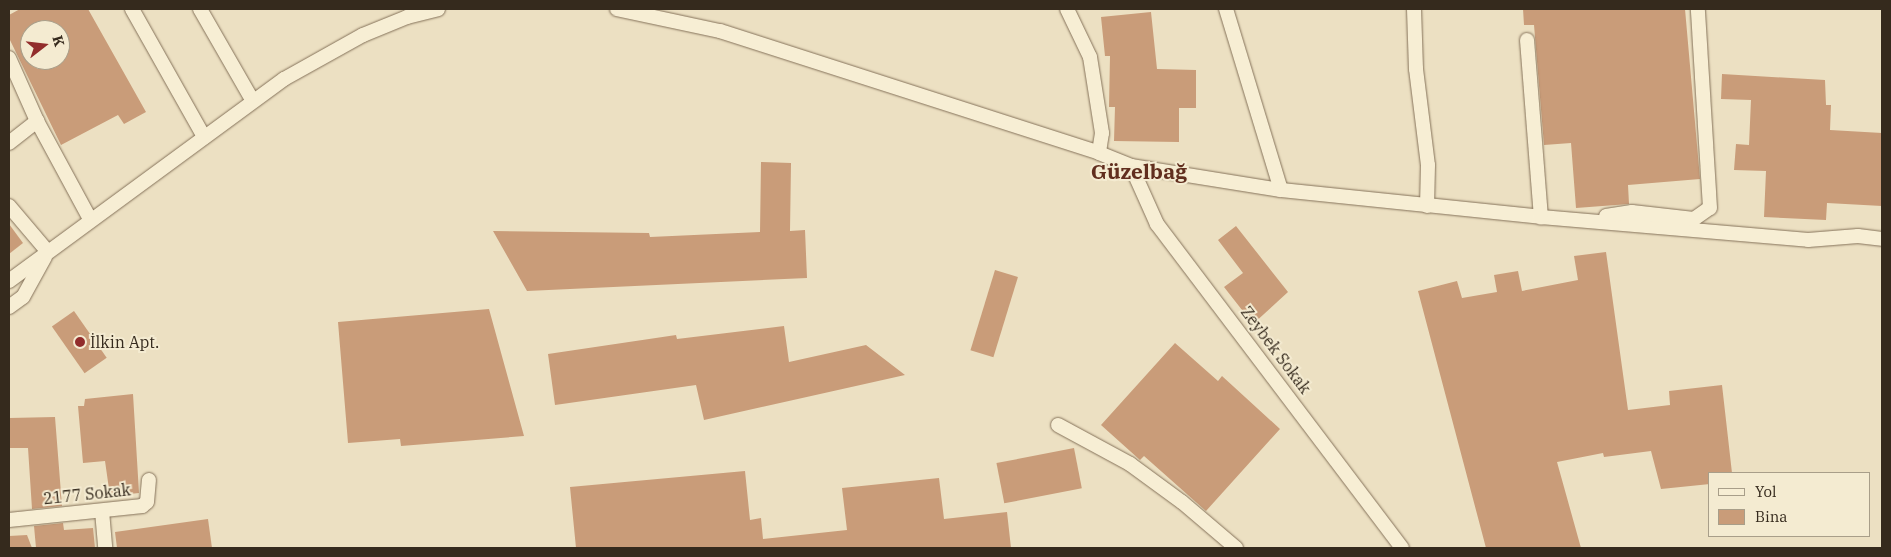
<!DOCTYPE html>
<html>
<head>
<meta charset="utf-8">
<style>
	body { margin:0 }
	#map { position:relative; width:1891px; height:557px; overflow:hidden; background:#ece0c2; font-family:"IBM Plex Serif",serif }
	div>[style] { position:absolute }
	.building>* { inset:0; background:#c99c79; transform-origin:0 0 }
	.roads { filter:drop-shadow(0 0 1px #85725a) drop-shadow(0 0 1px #85725a) }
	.minor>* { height:14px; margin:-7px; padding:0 7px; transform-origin:7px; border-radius:7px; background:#f7eed4 }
	.dots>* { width:14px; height:14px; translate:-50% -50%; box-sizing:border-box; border:2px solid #f4ebd1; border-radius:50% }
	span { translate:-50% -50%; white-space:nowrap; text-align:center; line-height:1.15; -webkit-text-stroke:4px #f4ebd1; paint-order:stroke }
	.poi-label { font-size:16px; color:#352a1d }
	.left { translate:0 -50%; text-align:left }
	.street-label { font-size:16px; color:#352a1d }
	.district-label { font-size:21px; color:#612e1e; font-weight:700 }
	.frame { position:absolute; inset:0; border:10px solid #352a1d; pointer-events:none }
	.legend { position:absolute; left:1708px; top:472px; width:162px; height:65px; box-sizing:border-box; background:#f4ebd1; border:1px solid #a89e89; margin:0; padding:6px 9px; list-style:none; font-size:15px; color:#352a1d }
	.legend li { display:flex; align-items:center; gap:10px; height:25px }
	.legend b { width:25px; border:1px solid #a89e89 }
	.north { position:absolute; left:20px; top:20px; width:50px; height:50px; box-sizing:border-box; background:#f4ebd1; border:1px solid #a89e89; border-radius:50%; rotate:74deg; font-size:14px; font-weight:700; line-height:20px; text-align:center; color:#352a1d }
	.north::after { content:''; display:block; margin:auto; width:18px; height:22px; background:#922d2c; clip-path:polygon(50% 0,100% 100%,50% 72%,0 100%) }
</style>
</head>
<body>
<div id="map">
	<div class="building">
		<i style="clip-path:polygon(evenodd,20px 9px,88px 9px,146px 112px,124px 124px,118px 115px,61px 145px,9px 38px,9px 15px,20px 9px,30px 30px,60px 30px,60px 60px,30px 60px,30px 30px)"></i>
		<i style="clip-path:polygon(1523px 9px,1685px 9px,1700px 179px,1628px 185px,1629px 204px,1576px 208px,1571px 143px,1544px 145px,1534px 25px,1524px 25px)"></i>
		<i style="clip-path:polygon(1151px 12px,1157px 69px,1196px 70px,1196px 108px,1179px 108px,1179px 142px,1114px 141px,1115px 107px,1109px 107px,1110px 56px,1105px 56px,1101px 17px)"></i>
		<i style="clip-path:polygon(1722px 74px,1825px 80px,1826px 105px,1831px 105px,1830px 130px,1882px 133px,1882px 206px,1827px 203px,1826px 220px,1764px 217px,1766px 171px,1734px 170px,1736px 144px,1749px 145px,1751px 100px,1721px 99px)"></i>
		<i style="clip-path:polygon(761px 162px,791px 163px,790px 231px,805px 230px,807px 278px,527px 291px,493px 231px,649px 233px,650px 237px,760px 232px)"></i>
		<i style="clip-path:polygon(9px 224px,23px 243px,9px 254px)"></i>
		<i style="clip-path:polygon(1236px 226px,1288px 292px,1253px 324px,1224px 287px,1243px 273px,1218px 240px)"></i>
		<i style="clip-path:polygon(1606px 252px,1628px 410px,1670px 405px,1669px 391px,1722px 385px,1732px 473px,1710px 473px,1710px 484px,1661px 489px,1651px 451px,1604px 457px,1603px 453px,1557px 462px,1581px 548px,1486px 548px,1418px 291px,1457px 281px,1462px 298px,1497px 292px,1494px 275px,1518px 271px,1522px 291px,1578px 280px,1574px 256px)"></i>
		<i style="left:995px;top:270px;width:24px;height:84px;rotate:17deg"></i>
		<i style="clip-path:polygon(489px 309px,524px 436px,401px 446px,400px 439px,348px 443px,338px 322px)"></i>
		<i style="left:74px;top:311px;width:57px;height:27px;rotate:55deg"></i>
		<i style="clip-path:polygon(784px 326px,789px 362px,866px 345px,905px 375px,704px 420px,696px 385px,555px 405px,548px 354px,676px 335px,677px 339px)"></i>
		<i style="clip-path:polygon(1175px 343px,1218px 381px,1222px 376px,1280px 429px,1206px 511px,1144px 456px,1140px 460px,1101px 425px)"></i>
		<i style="clip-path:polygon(133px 394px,139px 493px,110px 496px,105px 461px,83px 463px,78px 406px,84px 406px,85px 399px)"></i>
		<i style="clip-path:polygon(55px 417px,62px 506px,32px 509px,28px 448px,9px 448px,9px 418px)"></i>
		<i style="left:1074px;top:448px;width:41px;height:79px;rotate:79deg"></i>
		<i style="clip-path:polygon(745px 471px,750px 520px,761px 518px,763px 539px,847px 530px,842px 488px,939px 478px,944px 519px,1007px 512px,1011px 548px,576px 548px,570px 487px)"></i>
		<i style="clip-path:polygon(208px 519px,212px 548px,117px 548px,115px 532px)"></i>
		<i style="clip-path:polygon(63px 523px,64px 530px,93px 528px,95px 548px,36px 548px,34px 526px)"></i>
		<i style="clip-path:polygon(27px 535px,32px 548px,9px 548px,9px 536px)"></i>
	</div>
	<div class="roads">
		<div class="minor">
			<i style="left:132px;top:9px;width:147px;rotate:60.6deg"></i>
			<i style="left:200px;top:9px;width:106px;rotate:60.1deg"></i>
			<i style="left:617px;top:9px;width:105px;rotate:12.1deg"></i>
			<i style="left:720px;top:31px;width:398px;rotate:17.8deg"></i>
			<i style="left:1099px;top:153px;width:35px;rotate:22deg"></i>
			<i style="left:1131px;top:166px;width:152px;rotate:9.1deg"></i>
			<i style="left:1281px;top:190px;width:261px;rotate:5.9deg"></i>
			<i style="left:1541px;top:217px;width:268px;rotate:4.9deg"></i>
			<i style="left:1808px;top:240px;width:50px;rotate:-4.6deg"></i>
			<i style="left:1858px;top:236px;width:24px;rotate:7deg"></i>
			<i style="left:1067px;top:9px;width:53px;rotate:64.4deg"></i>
			<i style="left:1090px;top:57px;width:77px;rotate:81deg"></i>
			<i style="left:1102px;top:133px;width:20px;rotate:99deg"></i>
			<i style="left:1226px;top:9px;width:189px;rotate:73.1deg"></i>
			<i style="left:1414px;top:9px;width:60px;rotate:88.1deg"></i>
			<i style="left:1416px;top:69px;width:97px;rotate:82.9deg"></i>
			<i style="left:1428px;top:165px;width:41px;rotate:91.4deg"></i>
			<i style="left:1527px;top:40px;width:178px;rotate:85.5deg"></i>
			<i style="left:9px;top:58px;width:69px;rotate:66deg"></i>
			<i style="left:37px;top:121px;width:111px;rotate:61.6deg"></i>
			<i style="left:9px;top:143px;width:36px;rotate:-38deg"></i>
			<i style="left:1131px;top:166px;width:64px;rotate:65.9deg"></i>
			<i style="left:1157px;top:224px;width:406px;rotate:52.9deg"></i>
			<i style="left:9px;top:206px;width:60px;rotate:49.7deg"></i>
			<i style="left:1606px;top:216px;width:26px;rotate:-9deg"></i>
			<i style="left:1632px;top:212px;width:62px;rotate:6.4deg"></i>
			<i style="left:1694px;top:219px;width:19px;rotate:-35deg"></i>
			<i style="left:1710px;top:208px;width:199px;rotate:-93.5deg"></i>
			<i style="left:9px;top:281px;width:341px;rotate:-36.3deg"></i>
			<i style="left:284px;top:79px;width:90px;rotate:-29.1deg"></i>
			<i style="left:363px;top:35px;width:48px;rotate:-22.2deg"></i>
			<i style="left:407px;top:17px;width:32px;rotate:-14deg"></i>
			<i style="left:9px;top:307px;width:17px;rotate:-36deg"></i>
			<i style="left:23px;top:297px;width:46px;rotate:-61.2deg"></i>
			<i style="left:1058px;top:425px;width:82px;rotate:28.4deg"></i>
			<i style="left:1130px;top:464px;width:64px;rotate:36.2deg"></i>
			<i style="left:1182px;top:502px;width:71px;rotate:40.4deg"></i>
			<i style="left:102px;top:511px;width:37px;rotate:85deg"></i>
			<i style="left:9px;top:520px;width:134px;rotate:-6deg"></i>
			<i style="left:142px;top:506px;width:6px;rotate:-39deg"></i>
			<i style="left:147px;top:502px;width:22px;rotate:-85deg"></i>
		</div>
	</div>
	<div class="dots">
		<i style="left:80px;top:342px;background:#922d2c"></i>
	</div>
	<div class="poi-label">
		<span class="left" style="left:90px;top:342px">İlkin Apt.</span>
	</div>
	<div class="street-label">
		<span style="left:1276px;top:350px;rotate:53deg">Zeybek Sokak</span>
		<span style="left:87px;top:494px;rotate:-6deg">2177 Sokak</span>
	</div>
	<div class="district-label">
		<span style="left:1139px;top:171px">Güzelbağ</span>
	</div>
	<div class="frame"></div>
	<ul class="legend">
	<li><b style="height:6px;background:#f7eed4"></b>Yol</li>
	<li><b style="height:14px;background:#c99c79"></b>Bina</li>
	</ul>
	<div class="north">K</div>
</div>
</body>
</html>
